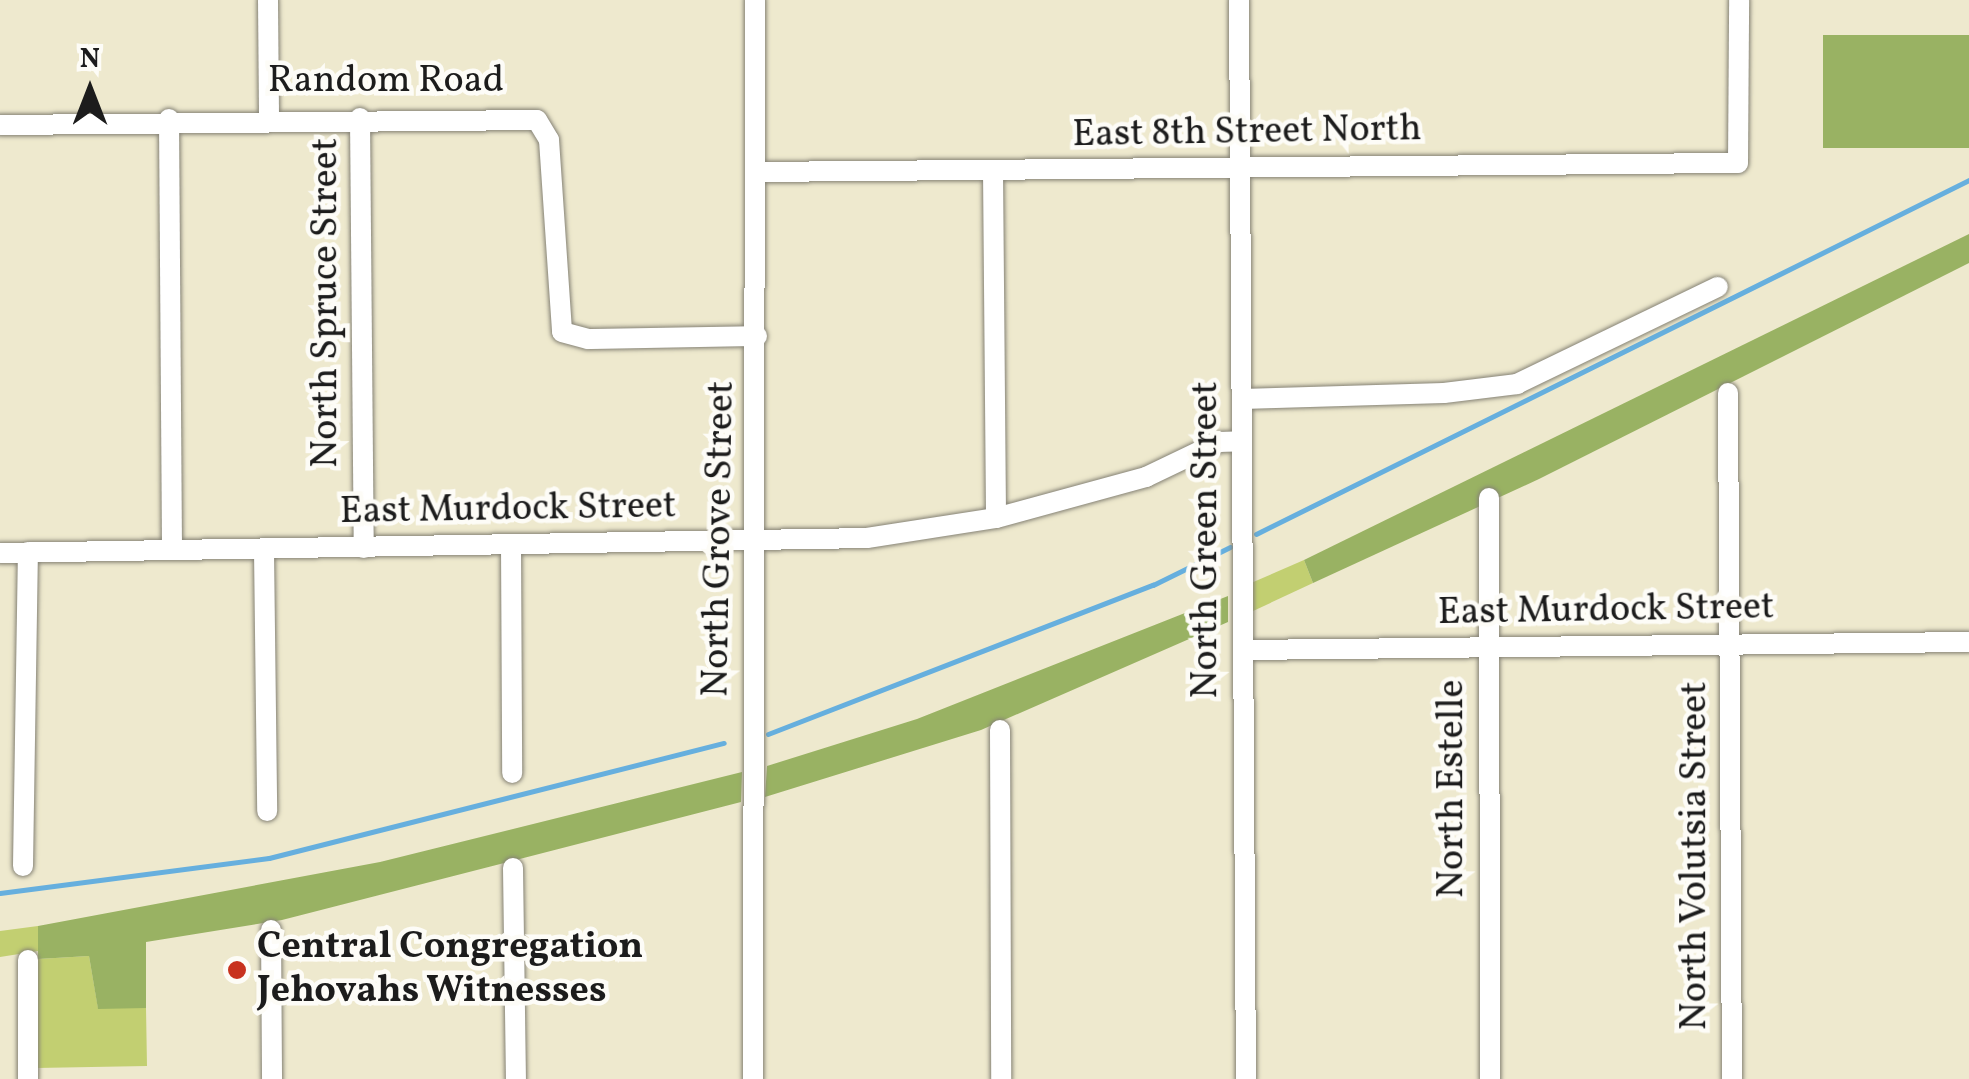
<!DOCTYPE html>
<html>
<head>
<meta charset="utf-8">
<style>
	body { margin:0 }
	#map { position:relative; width:1969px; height:1079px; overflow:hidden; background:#eee9ce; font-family:Vollkorn,serif }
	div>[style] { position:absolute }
	.green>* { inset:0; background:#c2cf71 }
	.forest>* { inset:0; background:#99b263; transform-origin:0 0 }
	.stream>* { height:5px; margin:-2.5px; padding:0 2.5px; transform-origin:2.5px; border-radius:2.5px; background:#66afde }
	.roads { filter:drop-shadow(0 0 2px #858275) drop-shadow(0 0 2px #858275) }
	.minor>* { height:20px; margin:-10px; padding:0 10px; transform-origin:10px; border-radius:10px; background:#fff }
	.dots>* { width:28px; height:28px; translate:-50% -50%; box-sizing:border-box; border:5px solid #fdfcf7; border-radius:50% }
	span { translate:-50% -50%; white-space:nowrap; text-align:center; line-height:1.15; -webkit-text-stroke:9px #fdfcf7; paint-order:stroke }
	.street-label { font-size:38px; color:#1c1c1c }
	.poi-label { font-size:38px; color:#1c1c1c; font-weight:700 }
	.left { translate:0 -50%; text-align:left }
	.north { position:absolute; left:40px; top:40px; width:100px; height:100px; -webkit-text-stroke:8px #fdfcf7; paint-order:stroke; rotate:0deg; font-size:28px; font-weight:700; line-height:40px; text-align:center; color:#1c1c1c }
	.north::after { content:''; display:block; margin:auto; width:35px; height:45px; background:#1c1c1c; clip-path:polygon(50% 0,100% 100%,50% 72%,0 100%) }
</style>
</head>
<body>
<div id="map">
	<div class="green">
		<i style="clip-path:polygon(1304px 560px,1313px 583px,1251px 612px,1251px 583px)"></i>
		<i style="clip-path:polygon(38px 926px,38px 951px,0 957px,0 931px)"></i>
		<i style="clip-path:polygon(89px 956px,98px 1008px,146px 1008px,147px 1066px,36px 1068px,38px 959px)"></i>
	</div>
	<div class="forest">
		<i style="left:1969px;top:35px;width:113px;height:146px;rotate:90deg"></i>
		<i style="clip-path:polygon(1969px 234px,1969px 263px,1539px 479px,1313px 583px,1304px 560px)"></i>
		<i style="clip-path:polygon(1228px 596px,1228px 622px,981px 730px,765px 797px,767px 766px,917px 719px)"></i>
		<i style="clip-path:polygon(742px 772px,741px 802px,282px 920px,146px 942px,146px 1008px,98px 1009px,89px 956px,38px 959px,38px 926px,380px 862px)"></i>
	</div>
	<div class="stream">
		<i style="left:1256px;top:534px;width:796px;rotate:-26.4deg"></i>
		<i style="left:768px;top:734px;width:413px;rotate:-21.2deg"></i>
		<i style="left:1153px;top:585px;width:86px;rotate:-26.3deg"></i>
		<i style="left:0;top:893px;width:271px;rotate:-7.4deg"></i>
		<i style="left:269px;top:858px;width:469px;rotate:-14.2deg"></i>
	</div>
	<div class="roads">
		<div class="minor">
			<i style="left:268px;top:0;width:118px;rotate:89.5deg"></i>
			<i style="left:1239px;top:0;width:1079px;rotate:89.63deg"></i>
			<i style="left:360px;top:118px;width:430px;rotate:89.5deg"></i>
			<i style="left:169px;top:119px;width:431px;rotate:89.6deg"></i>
			<i style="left:0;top:125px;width:537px;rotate:-0.53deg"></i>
			<i style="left:537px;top:120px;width:23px;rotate:59deg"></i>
			<i style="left:549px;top:140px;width:192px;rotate:86.1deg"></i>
			<i style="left:562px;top:332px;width:27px;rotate:15deg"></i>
			<i style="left:588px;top:339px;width:169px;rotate:-1deg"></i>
			<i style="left:993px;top:170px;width:348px;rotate:89.5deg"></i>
			<i style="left:756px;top:172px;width:982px;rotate:-0.53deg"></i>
			<i style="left:1738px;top:163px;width:163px;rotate:-89.6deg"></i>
			<i style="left:1728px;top:393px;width:686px;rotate:89.67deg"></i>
			<i style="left:1242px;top:399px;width:202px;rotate:-1.7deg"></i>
			<i style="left:1444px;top:393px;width:74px;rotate:-7deg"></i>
			<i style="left:1517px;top:384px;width:223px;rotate:-25.8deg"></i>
			<i style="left:1489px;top:498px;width:581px;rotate:89.9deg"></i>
			<i style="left:511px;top:544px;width:229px;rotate:89.7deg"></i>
			<i style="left:264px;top:550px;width:261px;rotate:89.3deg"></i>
			<i style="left:0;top:553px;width:867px;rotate:-0.99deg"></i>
			<i style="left:867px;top:538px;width:131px;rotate:-8.8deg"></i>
			<i style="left:996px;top:518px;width:156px;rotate:-15.3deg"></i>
			<i style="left:1146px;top:477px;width:81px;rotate:-25.6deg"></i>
			<i style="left:1219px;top:442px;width:23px;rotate:-2deg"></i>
			<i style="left:1243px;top:650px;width:726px;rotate:-0.63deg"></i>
			<i style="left:1000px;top:730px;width:349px;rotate:89.8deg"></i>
			<i style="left:23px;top:866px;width:314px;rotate:-89.1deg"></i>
			<i style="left:513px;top:868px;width:211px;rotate:89.2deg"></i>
			<i style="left:271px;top:930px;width:149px;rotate:89.6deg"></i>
			<i style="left:28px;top:960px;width:119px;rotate:90deg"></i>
			<i style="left:753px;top:1079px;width:1079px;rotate:-89.89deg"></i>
		</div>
	</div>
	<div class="dots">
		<i style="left:237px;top:970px;background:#c8321e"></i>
	</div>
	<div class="street-label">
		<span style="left:386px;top:82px">Random Road</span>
		<span style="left:1247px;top:133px;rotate:-1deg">East 8th Street North</span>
		<span style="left:327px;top:303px;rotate:-90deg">North Spruce Street</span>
		<span style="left:508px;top:510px;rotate:-1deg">East Murdock Street</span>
		<span style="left:720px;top:539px;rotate:-89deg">North Grove Street</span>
		<span style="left:1207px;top:540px;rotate:-90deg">North Green Street</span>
		<span style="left:1606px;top:611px;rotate:-1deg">East Murdock Street</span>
		<span style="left:1453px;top:789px;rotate:-90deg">North Estelle</span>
		<span style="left:1696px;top:856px;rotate:-90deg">North Volutsia Street</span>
	</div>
	<div class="poi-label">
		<span class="left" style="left:257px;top:970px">Central Congregation<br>Jehovahs Witnesses</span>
	</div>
	<div class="north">N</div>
</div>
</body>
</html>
